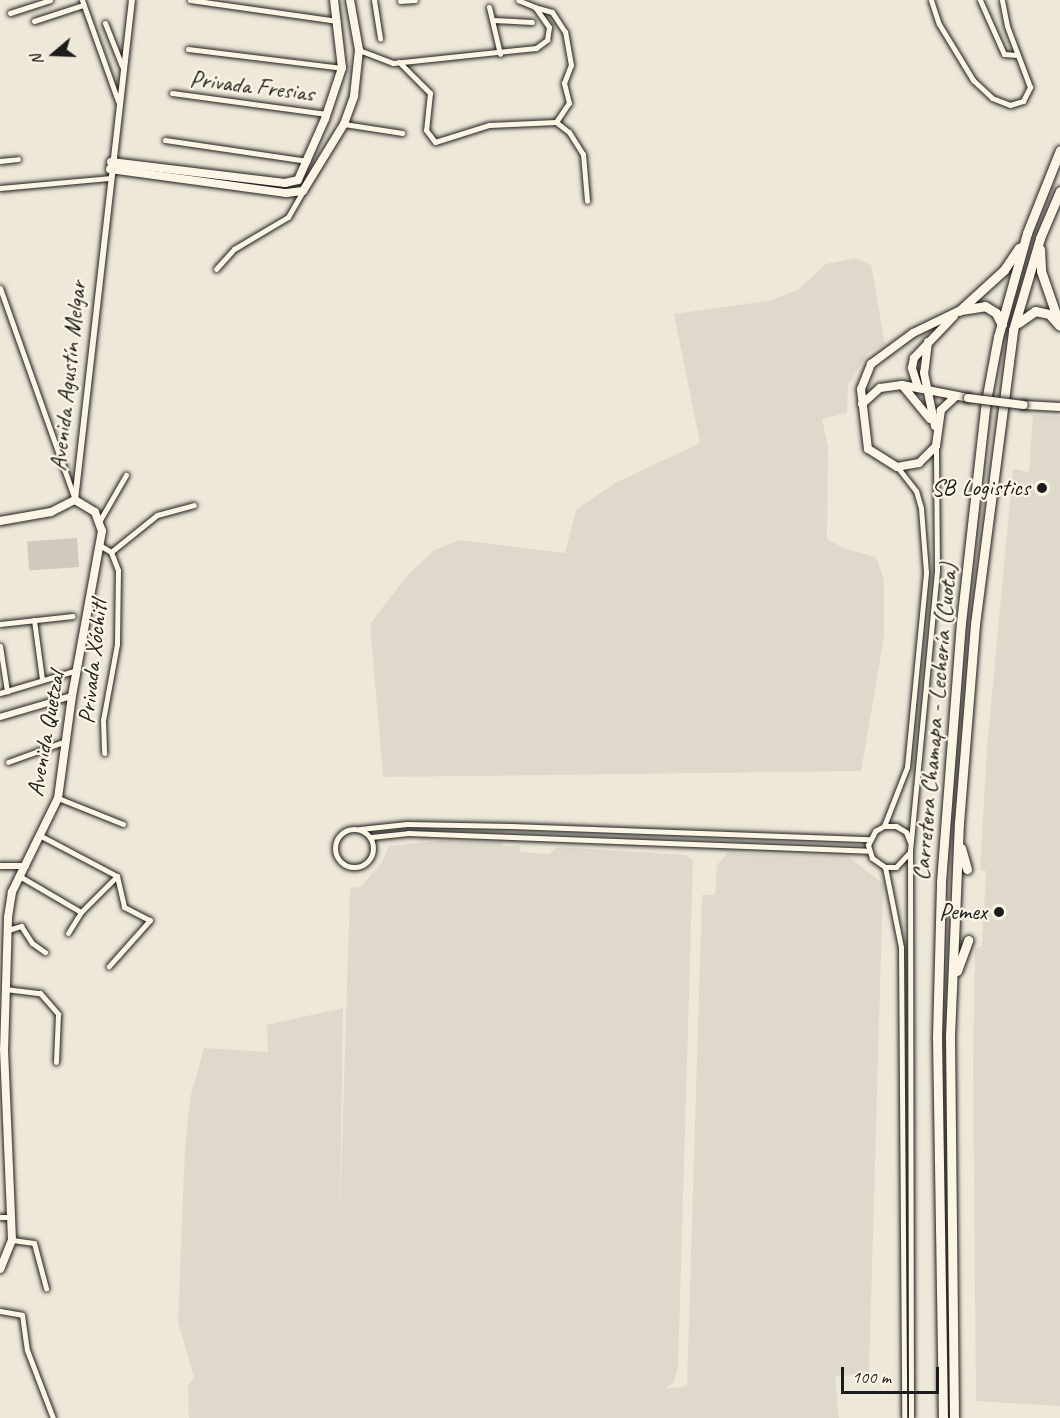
<!DOCTYPE html>
<html>
<head>
<meta charset="utf-8">
<style>
	body { margin:0 }
	#map { position:relative; width:1060px; height:1418px; overflow:hidden; background:#eee8d9; font-family:Caveat,sans-serif }
	div>[style] { position:absolute }
	.built>* { inset:0; background:#ded9cb }
	.green>* { inset:0; background:#cfcabd; transform-origin:0 0 }
	.roads { filter:drop-shadow(0 0 2px #1c1c1c) drop-shadow(0 0 2px #1c1c1c) }
	.minor>* { height:5px; margin:-2.5px; padding:0 2.5px; transform-origin:2.5px; border-radius:2.5px; background:#fcf5e5 }
	.minor>.ring { margin:-2.5px; padding:0; box-sizing:content-box; background:none; border:5px solid #fcf5e5; border-radius:50% }
	.tertiary>* { height:6px; margin:-3px; padding:0 3px; transform-origin:3px; border-radius:3px; background:#fcf5e5 }
	.secondary>* { height:8px; margin:-4px; padding:0 4px; transform-origin:4px; border-radius:4px; background:#fcf5e5 }
	.motorway>* { height:9px; margin:-4.5px; padding:0 4.5px; transform-origin:4.5px; border-radius:4.5px; background:#fcf5e5 }
	.bridges { filter:drop-shadow(0 0 2px #1c1c1c) drop-shadow(0 0 2px #1c1c1c) }
	.secondary-bridge>* { height:8px; margin:-4px; padding:0 4px; transform-origin:4px; border-radius:4px; background:#fcf5e5 }
	.dots>* { width:16px; height:16px; translate:-50% -50%; box-sizing:border-box; border:3px solid #fcf5e5; border-radius:50% }
	span { translate:-50% -50%; white-space:nowrap; text-align:center; line-height:1.15; -webkit-text-stroke:4.5px #fcf5e5; paint-order:stroke }
	.street-label { font-size:24px; color:#1c1c1c }
	.poi-label { font-size:24px; color:#1c1c1c }
	.right { translate:-100% -50%; text-align:right }
	.north { position:absolute; left:24px; top:24px; width:60px; height:60px; -webkit-text-stroke:4px #fcf5e5; paint-order:stroke; rotate:251deg; font-size:16px; font-weight:700; line-height:24px; text-align:center; color:#1c1c1c }
	.north::after { content:''; display:block; margin:auto; width:21px; height:27px; background:#1c1c1c; clip-path:polygon(50% 0,100% 100%,50% 72%,0 100%) }
	.scale { position:absolute; left:841px; top:1367px; width:98px; height:27px; box-sizing:border-box; border:3px solid #1c1c1c; border-top:0; padding-left:8px; font-size:18px; line-height:21px; white-space:nowrap; color:#1c1c1c; -webkit-text-stroke:4px #fcf5e5; paint-order:stroke }
</style>
</head>
<body>
<div id="map">
	<div class="built">
		<i style="clip-path:polygon(857px 258px,871px 265px,885px 344px,868px 353px,848px 385px,847px 413px,822px 419px,828px 447px,827px 539px,846px 549px,876px 557px,884px 580px,884px 637px,861px 771px,383px 777px,370px 624px,406px 577px,434px 550px,460px 540px,565px 553px,576px 510px,615px 483px,700px 443px,674px 314px,768px 301px,798px 290px,826px 264px)"></i>
		<i style="clip-path:polygon(1033px 415px,1060px 416px,1060px 1406px,976px 1401px,973px 1067px,975px 949px,982px 946px,986px 871px,980px 871px,987px 747px,1013px 469px,1029px 472px)"></i>
		<i style="clip-path:polygon(437px 841px,502px 842px,503px 846px,520px 846px,520px 852px,549px 854px,558px 847px,685px 855px,693px 860px,678px 1367px,674px 1382px,665px 1389px,687px 1386px,702px 895px,715px 895px,717px 865px,728px 853px,848px 856px,883px 884px,869px 1374px,835px 1376px,839px 1418px,189px 1418px,188px 1386px,194px 1378px,178px 1322px,185px 1147px,190px 1099px,204px 1048px,268px 1052px,267px 1025px,343px 1008px,340px 1213px,350px 888px,361px 887px,382px 862px,389px 846px)"></i>
	</div>
	<div class="green">
		<i style="left:77px;top:538px;width:29px;height:50px;rotate:86deg"></i>
	</div>
	<div class="roads">
		<div class="minor">
			<i style="left:82px;top:0;width:107px;rotate:70.4deg"></i>
			<i style="left:190px;top:0;width:149px;rotate:8.1deg"></i>
			<i style="left:374px;top:0;width:39px;rotate:81deg"></i>
			<i style="left:931px;top:0;width:25px;rotate:72deg"></i>
			<i style="left:939px;top:24px;width:66px;rotate:58.7deg"></i>
			<i style="left:973px;top:80px;width:26px;rotate:43deg"></i>
			<i style="left:992px;top:98px;width:19px;rotate:21deg"></i>
			<i style="left:1010px;top:105px;width:14px;rotate:-17deg"></i>
			<i style="left:1023px;top:101px;width:16px;rotate:-63deg"></i>
			<i style="left:1030px;top:87px;width:65px;rotate:-110.7deg"></i>
			<i style="left:1007px;top:26px;width:26px;rotate:-101deg"></i>
			<i style="left:980px;top:0;width:59px;rotate:66deg"></i>
			<i style="left:1004px;top:54px;width:13px;rotate:4deg"></i>
			<i style="left:400px;top:1px;width:15px;rotate:-4deg"></i>
			<i style="left:489px;top:7px;width:48px;rotate:76.8deg"></i>
			<i style="left:10px;top:13px;width:42px;rotate:-18deg"></i>
			<i style="left:493px;top:20px;width:39px;rotate:3deg"></i>
			<i style="left:34px;top:21px;width:52px;rotate:-18.1deg"></i>
			<i style="left:105px;top:23px;width:46px;rotate:68.4deg"></i>
			<i style="left:188px;top:49px;width:155px;rotate:7deg"></i>
			<i style="left:359px;top:50px;width:36px;rotate:21deg"></i>
			<i style="left:393px;top:63px;width:144px;rotate:-6deg"></i>
			<i style="left:536px;top:48px;width:14px;rotate:-36deg"></i>
			<i style="left:547px;top:40px;width:13px;rotate:-81deg"></i>
			<i style="left:549px;top:27px;width:24px;rotate:-125deg"></i>
			<i style="left:535px;top:7px;width:18px;rotate:-158deg"></i>
			<i style="left:399px;top:62px;width:44px;rotate:45deg"></i>
			<i style="left:430px;top:93px;width:37px;rotate:96deg"></i>
			<i style="left:426px;top:130px;width:15px;rotate:53deg"></i>
			<i style="left:435px;top:142px;width:57px;rotate:-17.5deg"></i>
			<i style="left:489px;top:125px;width:67px;rotate:-2.6deg"></i>
			<i style="left:556px;top:122px;width:23px;rotate:-56deg"></i>
			<i style="left:569px;top:103px;width:21px;rotate:-104deg"></i>
			<i style="left:564px;top:83px;width:19px;rotate:-69deg"></i>
			<i style="left:571px;top:65px;width:34px;rotate:-100deg"></i>
			<i style="left:565px;top:32px;width:24px;rotate:-123deg"></i>
			<i style="left:552px;top:12px;width:18px;rotate:-164deg"></i>
			<i style="left:172px;top:93px;width:156px;rotate:7.7deg"></i>
			<i style="left:556px;top:122px;width:16px;rotate:38deg"></i>
			<i style="left:569px;top:132px;width:26px;rotate:58deg"></i>
			<i style="left:583px;top:154px;width:47px;rotate:85.1deg"></i>
			<i style="left:344px;top:124px;width:59px;rotate:8.8deg"></i>
			<i style="left:165px;top:140px;width:144px;rotate:8.4deg"></i>
			<i style="left:0;top:161px;width:18px;rotate:-6deg"></i>
			<i style="left:0;top:188px;width:109px;rotate:-5.2deg"></i>
			<i style="left:216px;top:269px;width:27px;rotate:-48deg"></i>
			<i style="left:234px;top:249px;width:63px;rotate:-30.7deg"></i>
			<i style="left:288px;top:217px;width:30px;rotate:-60deg"></i>
			<i style="left:0;top:288px;width:225px;rotate:70.5deg"></i>
			<i style="left:100px;top:520px;width:52px;rotate:-60deg"></i>
			<i style="left:101px;top:546px;width:12px;rotate:31deg"></i>
			<i style="left:111px;top:552px;width:19px;rotate:69deg"></i>
			<i style="left:118px;top:570px;width:74px;rotate:90.8deg"></i>
			<i style="left:117px;top:644px;width:77px;rotate:100.4deg"></i>
			<i style="left:103px;top:720px;width:33px;rotate:88deg"></i>
			<i style="left:111px;top:552px;width:59px;rotate:-38.8deg"></i>
			<i style="left:157px;top:515px;width:38px;rotate:-15deg"></i>
			<i style="left:34px;top:620px;width:60px;rotate:82.3deg"></i>
			<i style="left:0;top:624px;width:73px;rotate:-6.3deg"></i>
			<i style="left:0;top:646px;width:46px;rotate:81.2deg"></i>
			<i style="left:0;top:693px;width:80px;rotate:-16.6deg"></i>
			<i style="left:8px;top:762px;width:62px;rotate:-19.9deg"></i>
			<i style="left:58px;top:798px;width:70px;rotate:21.8deg"></i>
			<i style="left:884px;top:826px;width:63px;rotate:-68.7deg"></i>
			<i style="left:907px;top:767px;width:196px;rotate:-84.4deg"></i>
			<i style="left:926px;top:572px;width:64px;rotate:-94.5deg"></i>
			<i style="left:921px;top:508px;width:18px;rotate:-106deg"></i>
			<i style="left:916px;top:491px;width:31px;rotate:-128deg"></i>
			<i class="ring" style="left:335px;top:829px;width:33px;height:33px"></i>
			<i style="left:360px;top:829px;width:47px;rotate:-6.1deg"></i>
			<i style="left:407px;top:824px;width:104px;rotate:1.1deg"></i>
			<i style="left:511px;top:826px;width:359px;rotate:2.1deg"></i>
			<i style="left:41px;top:836px;width:86px;rotate:27.8deg"></i>
			<i style="left:117px;top:876px;width:32px;rotate:77deg"></i>
			<i style="left:124px;top:907px;width:29px;rotate:27deg"></i>
			<i style="left:150px;top:920px;width:62px;rotate:131.7deg"></i>
			<i style="left:371px;top:837px;width:37px;rotate:-6deg"></i>
			<i style="left:408px;top:833px;width:461px;rotate:2.2deg"></i>
			<i style="left:909px;top:853px;width:19px;rotate:133deg"></i>
			<i style="left:896px;top:867px;width:11px;rotate:180deg"></i>
			<i style="left:885px;top:867px;width:16px;rotate:-145deg"></i>
			<i style="left:872px;top:858px;width:14px;rotate:-107deg"></i>
			<i style="left:868px;top:845px;width:16px;rotate:-63deg"></i>
			<i style="left:875px;top:831px;width:10px;rotate:-29deg"></i>
			<i style="left:884px;top:826px;width:12px"></i>
			<i style="left:896px;top:826px;width:12px;rotate:31deg"></i>
			<i style="left:906px;top:832px;width:11px;rotate:68deg"></i>
			<i style="left:885px;top:867px;width:82px;rotate:78.7deg"></i>
			<i style="left:901px;top:947px;width:471px;rotate:89.6deg"></i>
			<i style="left:21px;top:877px;width:69px;rotate:30.3deg"></i>
			<i style="left:8px;top:930px;width:14px;rotate:-17deg"></i>
			<i style="left:21px;top:926px;width:20px;rotate:57deg"></i>
			<i style="left:32px;top:943px;width:16px;rotate:35deg"></i>
			<i style="left:68px;top:933px;width:25px;rotate:-58deg"></i>
			<i style="left:81px;top:912px;width:51px;rotate:-45deg"></i>
			<i style="left:5px;top:989px;width:35px;rotate:7deg"></i>
			<i style="left:40px;top:993px;width:28px;rotate:49deg"></i>
			<i style="left:58px;top:1014px;width:48px;rotate:92.4deg"></i>
			<i style="left:0;top:1217px;width:12px"></i>
			<i style="left:12px;top:1240px;width:22px;rotate:8deg"></i>
			<i style="left:34px;top:1243px;width:47px;rotate:75.1deg"></i>
			<i style="left:0;top:1311px;width:22px;rotate:10deg"></i>
			<i style="left:22px;top:1315px;width:35px;rotate:82deg"></i>
			<i style="left:27px;top:1350px;width:73px;rotate:69.1deg"></i>
			<i style="left:911px;top:1418px;width:567px;rotate:-90.1deg"></i>
			<i style="left:910px;top:851px;width:283px;rotate:-84.5deg"></i>
			<i style="left:937px;top:569px;width:123px;rotate:-90.5deg"></i>
		</div>
		<div class="tertiary">
			<i style="left:75px;top:500px;width:503px;rotate:-83.5deg"></i>
			<i style="left:0;top:717px;width:75px;rotate:-16.3deg"></i>
			<i style="left:0;top:866px;width:26px"></i>
		</div>
		<div class="secondary">
			<i style="left:111px;top:162px;width:175px;rotate:6.9deg"></i>
			<i style="left:285px;top:183px;width:13px;rotate:-13deg"></i>
			<i style="left:298px;top:180px;width:67px;rotate:-66.1deg"></i>
			<i style="left:325px;top:119px;width:54px;rotate:-71.6deg"></i>
			<i style="left:342px;top:68px;width:68px;rotate:-96.7deg"></i>
			<i style="left:110px;top:169px;width:178px;rotate:7.8deg"></i>
			<i style="left:286px;top:193px;width:17px;rotate:-7deg"></i>
			<i style="left:303px;top:191px;width:79px;rotate:-58.5deg"></i>
			<i style="left:344px;top:124px;width:30px;rotate:-70deg"></i>
			<i style="left:354px;top:96px;width:46px;rotate:-83.8deg"></i>
			<i style="left:359px;top:50px;width:51px;rotate:-100.2deg"></i>
			<i style="left:928px;top:342px;width:31px;rotate:97deg"></i>
			<i style="left:924px;top:373px;width:54px;rotate:78.3deg"></i>
			<i style="left:902px;top:385px;width:44px;rotate:50.5deg"></i>
			<i style="left:918px;top:387px;width:20px;rotate:-108deg"></i>
			<i style="left:912px;top:368px;width:10px;rotate:-79deg"></i>
			<i style="left:914px;top:358px;width:58px;rotate:-46.4deg"></i>
			<i style="left:956px;top:396px;width:21px;rotate:137deg"></i>
			<i style="left:941px;top:410px;width:36px;rotate:98deg"></i>
			<i style="left:936px;top:446px;width:24px;rotate:135deg"></i>
			<i style="left:919px;top:463px;width:22px;rotate:170deg"></i>
			<i style="left:897px;top:467px;width:34px;rotate:-148deg"></i>
			<i style="left:868px;top:449px;width:60px;rotate:-96.7deg"></i>
			<i style="left:861px;top:389px;width:27px;rotate:-68deg"></i>
			<i style="left:871px;top:364px;width:52px;rotate:-36.4deg"></i>
			<i style="left:913px;top:333px;width:51px;rotate:-25.6deg"></i>
			<i style="left:862px;top:404px;width:24px;rotate:-42deg"></i>
			<i style="left:880px;top:388px;width:22px;rotate:-8deg"></i>
			<i style="left:902px;top:385px;width:67px;rotate:11.1deg"></i>
			<i style="left:1024px;top:405px;width:36px;rotate:3deg"></i>
			<i style="left:0;top:521px;width:52px;rotate:-10deg"></i>
			<i style="left:51px;top:512px;width:27px;rotate:-27deg"></i>
			<i style="left:75px;top:500px;width:23px;rotate:31deg"></i>
			<i style="left:95px;top:512px;width:20px;rotate:70deg"></i>
			<i style="left:102px;top:531px;width:168px;rotate:100.3deg"></i>
			<i style="left:72px;top:696px;width:103px;rotate:97.8deg"></i>
			<i style="left:58px;top:798px;width:105px;rotate:116.1deg"></i>
			<i style="left:12px;top:892px;width:26px;rotate:99deg"></i>
			<i style="left:8px;top:918px;width:131px;rotate:91.7deg"></i>
			<i style="left:4px;top:1049px;width:191px;rotate:87.6deg"></i>
			<i style="left:12px;top:1240px;width:31px;rotate:112deg"></i>
		</div>
		<div class="motorway">
			<i style="left:1040px;top:249px;width:22px;rotate:87deg"></i>
			<i style="left:1041px;top:271px;width:58px;rotate:70.9deg"></i>
			<i style="left:961px;top:310px;width:24px;rotate:-9deg"></i>
			<i style="left:985px;top:306px;width:13px;rotate:32deg"></i>
			<i style="left:996px;top:313px;width:13px;rotate:63deg"></i>
			<i style="left:959px;top:311px;width:61px;rotate:-42.3deg"></i>
			<i style="left:1004px;top:270px;width:27px;rotate:-56deg"></i>
			<i style="left:1018px;top:323px;width:21px;rotate:-35deg"></i>
			<i style="left:1035px;top:311px;width:14px;rotate:12deg"></i>
			<i style="left:1049px;top:314px;width:15px;rotate:48deg"></i>
			<i style="left:961px;top:848px;width:22px;rotate:74deg"></i>
			<i style="left:957px;top:971px;width:33px;rotate:-70deg"></i>
			<i style="left:943px;top:1418px;width:381px;rotate:-90.9deg"></i>
			<i style="left:937px;top:1037px;width:155px;rotate:-88.5deg"></i>
			<i style="left:941px;top:882px;width:260px;rotate:-85.6deg"></i>
			<i style="left:961px;top:623px;width:223px;rotate:-83.6deg"></i>
			<i style="left:986px;top:401px;width:65px;rotate:-79.4deg"></i>
			<i style="left:998px;top:337px;width:108px;rotate:-74.4deg"></i>
			<i style="left:1027px;top:233px;width:89px;rotate:-68.3deg"></i>
			<i style="left:954px;top:1418px;width:382px;rotate:-90.6deg"></i>
			<i style="left:950px;top:1036px;width:213px;rotate:-87.6deg"></i>
			<i style="left:959px;top:823px;width:200px;rotate:-85.4deg"></i>
			<i style="left:975px;top:624px;width:296px;rotate:-82.6deg"></i>
			<i style="left:1013px;top:330px;width:96px;rotate:-73.6deg"></i>
			<i style="left:1040px;top:238px;width:51px;rotate:-66.9deg"></i>
		</div>
	</div>
	<div class="bridges">
		<div class="secondary-bridge">
			<i style="left:968px;top:398px;width:56px;rotate:7.1deg"></i>
		</div>
	</div>
	<div class="dots">
		<i style="left:1042px;top:488px;background:#1c1c1c"></i>
		<i style="left:999px;top:912px;background:#1c1c1c"></i>
	</div>
	<div class="street-label">
		<span style="left:252px;top:86px;rotate:7deg">Privada Fresias</span>
		<span style="left:68px;top:376px;rotate:-84deg">Avenida Agustín Melgar</span>
		<span style="left:93px;top:662px;rotate:-84deg">Privada Xóchitl</span>
		<span style="left:935px;top:722px;rotate:-85deg">Carretera Chamapa - Lechería (Cuota)</span>
		<span style="left:46px;top:734px;rotate:-80deg">Avenida Quetzal</span>
	</div>
	<div class="poi-label">
		<span class="right" style="left:1030px;top:488px">SB Logistics</span>
		<span class="right" style="left:987px;top:912px">Pemex</span>
	</div>
	<div class="north">N</div>
	<div class="scale">100 m</div>
</div>
</body>
</html>
